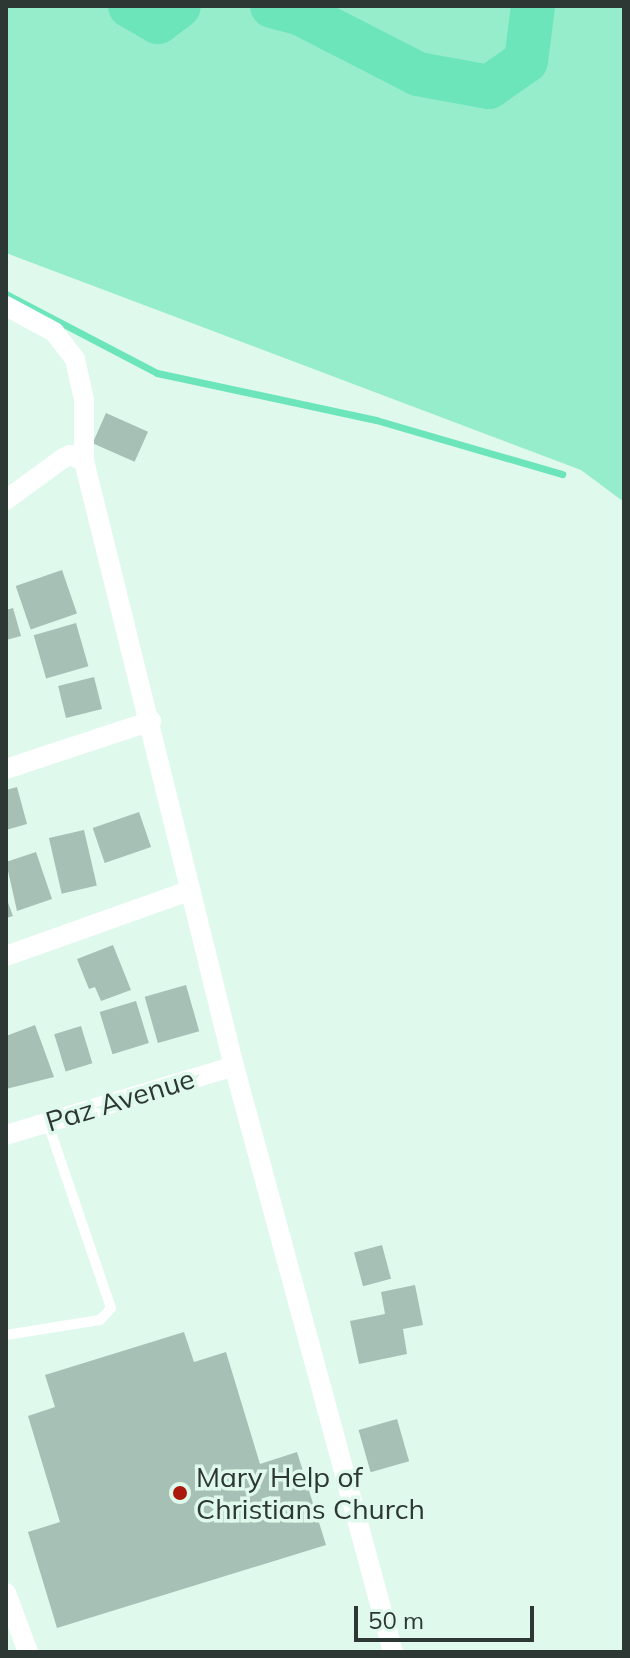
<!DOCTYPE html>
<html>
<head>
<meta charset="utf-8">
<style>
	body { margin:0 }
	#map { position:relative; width:630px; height:1658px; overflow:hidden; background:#dff9ed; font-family:Mulish,sans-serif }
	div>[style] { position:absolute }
	.green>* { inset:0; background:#96edcb }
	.stream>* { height:7px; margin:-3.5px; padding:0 3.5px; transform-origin:3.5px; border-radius:3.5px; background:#6ce5bb }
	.river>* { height:44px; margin:-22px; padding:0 22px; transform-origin:22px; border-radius:22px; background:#6ce5bb }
	.building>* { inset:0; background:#a7c0b5; transform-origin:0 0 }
	.service>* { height:10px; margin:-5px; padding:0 5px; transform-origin:5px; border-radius:5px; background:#fff }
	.minor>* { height:20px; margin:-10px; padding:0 10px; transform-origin:10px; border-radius:10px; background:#fff }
	.dots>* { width:22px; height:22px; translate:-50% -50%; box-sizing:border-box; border:4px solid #dff9ed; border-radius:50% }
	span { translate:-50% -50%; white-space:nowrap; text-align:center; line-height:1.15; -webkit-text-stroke:7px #dff9ed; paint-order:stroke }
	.street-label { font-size:28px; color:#2d3733 }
	.poi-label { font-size:28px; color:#2d3733 }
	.left { translate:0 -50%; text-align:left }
	.frame { position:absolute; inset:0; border:8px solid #2d3733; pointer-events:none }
	.scale { position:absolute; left:354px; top:1606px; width:180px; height:36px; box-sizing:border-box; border:4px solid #2d3733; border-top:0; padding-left:10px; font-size:24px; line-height:28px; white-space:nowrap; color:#2d3733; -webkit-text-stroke:6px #dff9ed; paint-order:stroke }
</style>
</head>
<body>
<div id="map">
	<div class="green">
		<i style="clip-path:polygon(6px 6px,624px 6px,624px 502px,581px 470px,6px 253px)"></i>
	</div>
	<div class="stream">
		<i style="left:6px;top:294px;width:170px;rotate:27.6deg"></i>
		<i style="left:157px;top:373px;width:224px;rotate:12.1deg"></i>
		<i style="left:376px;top:420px;width:194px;rotate:16.2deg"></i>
	</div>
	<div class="river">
		<i style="left:130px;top:6px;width:32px;rotate:30deg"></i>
		<i style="left:158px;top:22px;width:26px;rotate:-37deg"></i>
		<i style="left:272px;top:6px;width:28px;rotate:15deg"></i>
		<i style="left:299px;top:13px;width:134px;rotate:27.1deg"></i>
		<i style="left:418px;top:74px;width:72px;rotate:10.4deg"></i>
		<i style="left:489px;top:87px;width:45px;rotate:-35.1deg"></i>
		<i style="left:526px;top:61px;width:55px;rotate:-82.7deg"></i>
	</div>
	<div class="building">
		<i style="left:106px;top:413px;width:46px;height:33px;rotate:24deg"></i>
		<i style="left:62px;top:570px;width:46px;height:49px;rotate:71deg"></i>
		<i style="clip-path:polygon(13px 608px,21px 636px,6px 640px,6px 610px)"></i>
		<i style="left:76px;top:623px;width:45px;height:44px;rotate:74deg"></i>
		<i style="left:94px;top:677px;width:33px;height:37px;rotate:76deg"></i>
		<i style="clip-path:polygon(17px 787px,27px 824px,6px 830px,6px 790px)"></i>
		<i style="left:139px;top:812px;width:37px;height:49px;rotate:71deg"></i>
		<i style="left:84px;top:830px;width:57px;height:36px;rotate:77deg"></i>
		<i style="clip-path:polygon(36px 852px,52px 899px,17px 911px,6px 862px)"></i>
		<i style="clip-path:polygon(6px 897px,13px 916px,6px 918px)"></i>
		<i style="clip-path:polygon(113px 945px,131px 990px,101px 1001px,95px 987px,89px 989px,77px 959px)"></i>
		<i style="left:186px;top:985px;width:48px;height:43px;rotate:74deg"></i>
		<i style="left:136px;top:1001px;width:44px;height:38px;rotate:73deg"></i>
		<i style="clip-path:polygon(35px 1025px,54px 1077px,6px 1089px,6px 1036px)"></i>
		<i style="left:81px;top:1026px;width:39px;height:28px;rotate:73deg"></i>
		<i style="left:382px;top:1245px;width:35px;height:29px;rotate:75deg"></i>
		<i style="clip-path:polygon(415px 1285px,423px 1325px,403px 1329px,407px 1354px,359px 1364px,350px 1321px,385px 1314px,381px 1292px)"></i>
		<i style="clip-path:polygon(184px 1332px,194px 1362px,226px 1352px,260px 1464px,297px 1452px,326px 1545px,57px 1628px,28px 1532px,60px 1522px,28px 1416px,55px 1407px,45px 1375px)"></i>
		<i style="left:397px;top:1419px;width:44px;height:40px;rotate:74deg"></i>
	</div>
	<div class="service">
		<i style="left:6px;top:1335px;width:95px;rotate:-9.1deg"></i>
		<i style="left:100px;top:1320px;width:16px;rotate:-47deg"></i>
		<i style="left:111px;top:1308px;width:198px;rotate:-108.9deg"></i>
	</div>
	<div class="minor">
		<i style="left:6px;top:306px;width:55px;rotate:28.4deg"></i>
		<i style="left:54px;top:332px;width:34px;rotate:52deg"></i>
		<i style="left:75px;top:359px;width:42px;rotate:77.6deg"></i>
		<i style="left:84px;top:400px;width:61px;rotate:90deg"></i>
		<i style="left:84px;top:461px;width:623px;rotate:76.08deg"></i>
		<i style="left:234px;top:1066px;width:607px;rotate:74.82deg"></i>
		<i style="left:6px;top:500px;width:69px;rotate:-36.2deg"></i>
		<i style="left:62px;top:459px;width:9px;rotate:-27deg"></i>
		<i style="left:70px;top:455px;width:15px;rotate:23deg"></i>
		<i style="left:6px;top:769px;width:153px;rotate:-18.3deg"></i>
		<i style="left:6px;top:956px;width:196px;rotate:-19.6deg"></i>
		<i style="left:6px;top:1135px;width:238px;rotate:-16.8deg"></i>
		<i style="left:6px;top:1593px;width:63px;rotate:69.6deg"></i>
	</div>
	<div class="dots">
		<i style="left:180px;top:1493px;background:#aa190d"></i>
	</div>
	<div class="street-label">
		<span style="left:120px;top:1100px;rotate:-17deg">Paz Avenue</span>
	</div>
	<div class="poi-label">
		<span class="left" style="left:196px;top:1493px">Mary Help of<br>Christians Church</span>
	</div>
	<div class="frame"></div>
	<div class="scale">50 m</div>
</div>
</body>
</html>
